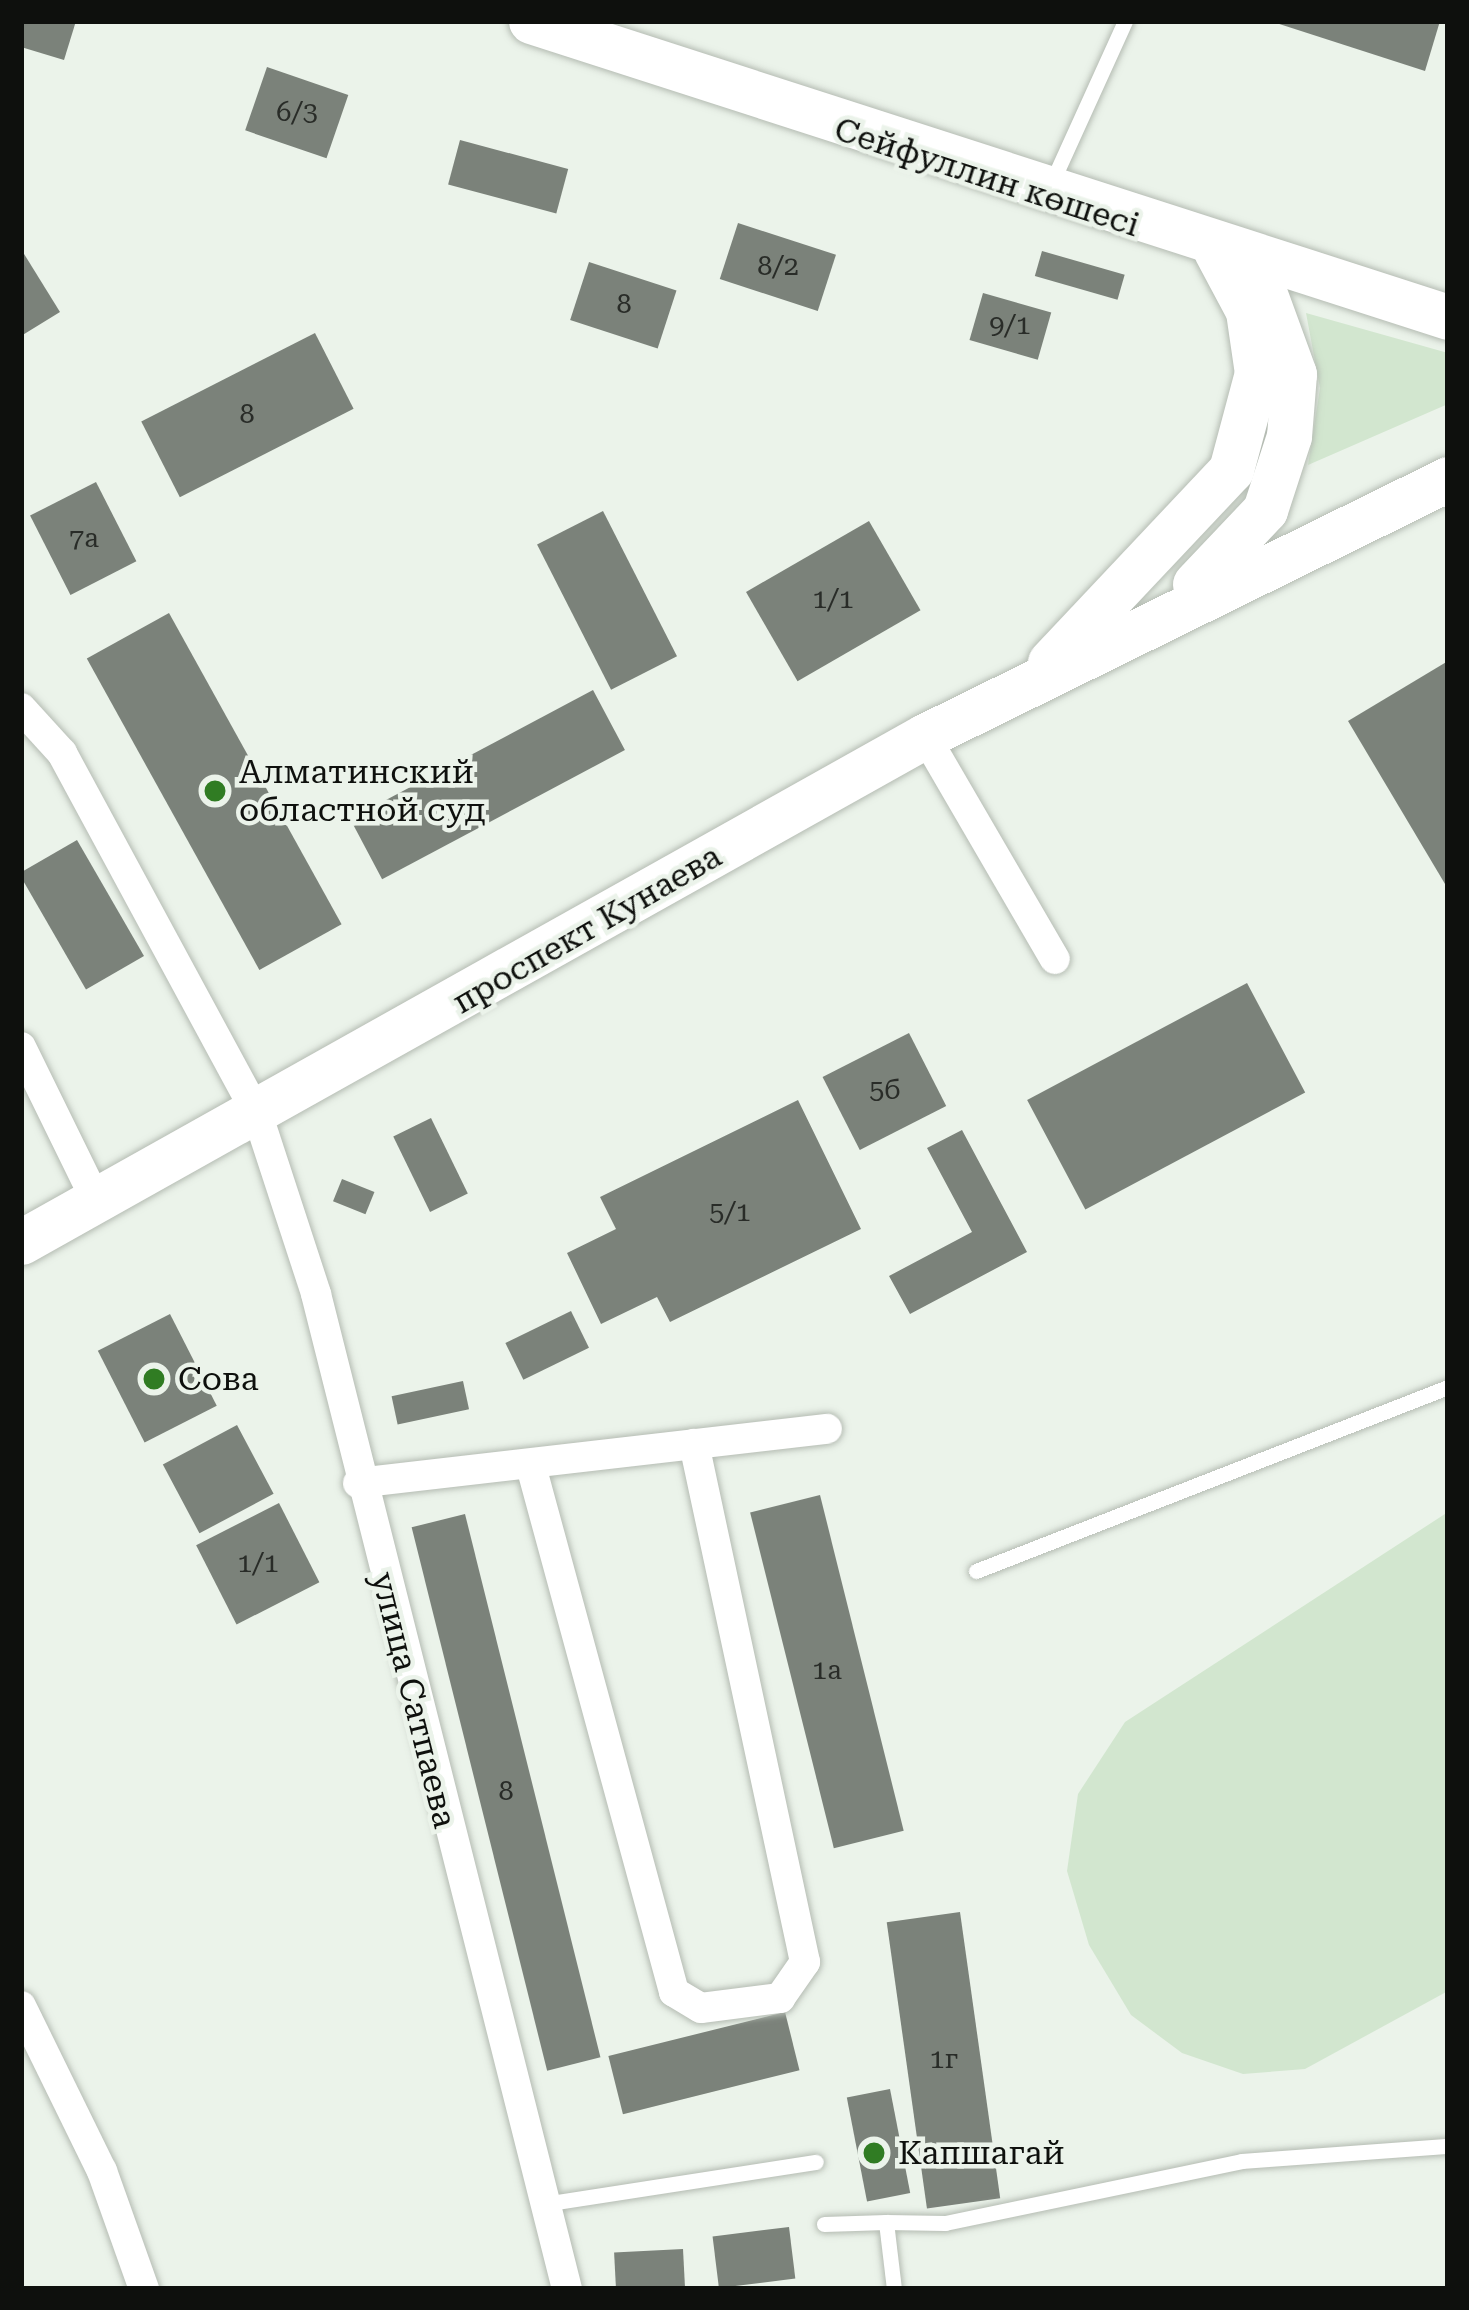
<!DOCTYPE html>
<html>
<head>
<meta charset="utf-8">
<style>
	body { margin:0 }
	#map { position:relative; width:1469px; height:2310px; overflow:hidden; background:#ebf3ea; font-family:"Roboto Serif",serif }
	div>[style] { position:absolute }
	.green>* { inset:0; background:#d2e6cf }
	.building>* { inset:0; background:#7b827a; transform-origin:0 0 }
	.roads { filter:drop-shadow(0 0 3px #b5bcb3) drop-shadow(0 0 3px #b5bcb3) }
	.service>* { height:15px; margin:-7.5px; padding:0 7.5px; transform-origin:7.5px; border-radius:7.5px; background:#fff }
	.minor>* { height:30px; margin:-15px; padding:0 15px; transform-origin:15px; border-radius:15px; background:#fff }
	.secondary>* { height:45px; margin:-22.5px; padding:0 22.5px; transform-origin:22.5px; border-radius:22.5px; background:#fff }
	.dots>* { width:33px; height:33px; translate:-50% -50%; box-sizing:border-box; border:6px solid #ebf3ea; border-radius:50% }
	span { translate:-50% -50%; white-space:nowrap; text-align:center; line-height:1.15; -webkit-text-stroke:9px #ebf3ea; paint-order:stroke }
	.number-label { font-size:27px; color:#292c28 }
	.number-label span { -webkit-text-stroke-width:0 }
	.street-label { font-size:33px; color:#0e100d }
	.poi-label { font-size:33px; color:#0e100d }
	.left { translate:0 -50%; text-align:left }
	.frame { position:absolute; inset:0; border:24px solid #0e100d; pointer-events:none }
</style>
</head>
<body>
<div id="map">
	<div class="green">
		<i style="clip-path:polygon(1306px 313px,1448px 353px,1448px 404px,1308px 465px,1320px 388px)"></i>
		<i style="clip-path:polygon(1448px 1512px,1448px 1991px,1305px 2069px,1243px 2074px,1182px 2053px,1131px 2015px,1089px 1945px,1067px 1871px,1078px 1794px,1125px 1722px)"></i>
	</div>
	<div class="building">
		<i style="clip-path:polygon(21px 21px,76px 21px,64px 60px,21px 47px)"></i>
		<i style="clip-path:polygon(1270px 21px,1440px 21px,1425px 71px)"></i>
		<i style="left:267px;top:67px;width:86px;height:67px;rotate:19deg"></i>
		<i style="left:460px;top:140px;width:112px;height:46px;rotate:15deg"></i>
		<i style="left:738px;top:223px;width:103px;height:59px;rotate:18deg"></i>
		<i style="clip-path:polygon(21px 249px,60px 312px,21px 336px)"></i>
		<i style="left:1042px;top:251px;width:86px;height:26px;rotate:16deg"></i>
		<i style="left:589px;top:262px;width:92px;height:61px;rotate:18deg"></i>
		<i style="left:983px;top:293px;width:71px;height:49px;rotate:16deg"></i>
		<i style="left:315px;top:333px;width:85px;height:195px;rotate:63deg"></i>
		<i style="left:96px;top:482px;width:89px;height:74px;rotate:63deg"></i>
		<i style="left:603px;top:511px;width:163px;height:74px;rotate:63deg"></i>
		<i style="left:869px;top:521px;width:103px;height:142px;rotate:60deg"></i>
		<i style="left:169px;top:613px;width:356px;height:94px;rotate:61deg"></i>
		<i style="clip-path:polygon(1448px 661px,1448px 889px,1348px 721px)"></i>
		<i style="left:593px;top:690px;width:68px;height:275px;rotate:62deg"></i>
		<i style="left:77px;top:840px;width:134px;height:67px;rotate:60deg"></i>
		<i style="left:1247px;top:983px;width:124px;height:249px;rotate:62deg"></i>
		<i style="left:909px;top:1033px;width:82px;height:97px;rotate:63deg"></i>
		<i style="clip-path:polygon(798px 1100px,861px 1229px,670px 1322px,657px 1297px,601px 1324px,567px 1253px,616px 1229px,600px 1197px)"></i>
		<i style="left:431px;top:1118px;width:84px;height:42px;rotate:64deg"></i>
		<i style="clip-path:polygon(962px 1130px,1027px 1252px,910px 1314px,889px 1276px,972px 1232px,927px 1148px)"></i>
		<i style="left:342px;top:1179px;width:35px;height:24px;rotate:22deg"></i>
		<i style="left:571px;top:1311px;width:41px;height:73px;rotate:64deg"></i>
		<i style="left:170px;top:1314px;width:103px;height:81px;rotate:63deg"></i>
		<i style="left:463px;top:1381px;width:29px;height:73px;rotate:78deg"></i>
		<i style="left:237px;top:1425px;width:78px;height:84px;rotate:62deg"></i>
		<i style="left:820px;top:1495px;width:346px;height:72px;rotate:76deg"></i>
		<i style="left:279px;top:1503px;width:89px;height:93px;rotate:63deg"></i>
		<i style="left:465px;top:1514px;width:560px;height:55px;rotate:76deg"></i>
		<i style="left:960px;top:1912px;width:289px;height:74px;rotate:82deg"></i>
		<i style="left:785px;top:2012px;width:60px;height:182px;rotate:76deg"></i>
		<i style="left:890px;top:2089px;width:106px;height:44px;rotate:79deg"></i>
		<i style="left:789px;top:2227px;width:52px;height:77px;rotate:83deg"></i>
		<i style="left:683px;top:2249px;width:40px;height:69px;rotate:87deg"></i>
	</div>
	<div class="roads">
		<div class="service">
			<i style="left:1052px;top:182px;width:177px;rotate:-65.6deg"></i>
			<i style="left:976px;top:1571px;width:507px;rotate:-21.3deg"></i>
			<i style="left:544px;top:2204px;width:275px;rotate:-8.8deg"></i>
			<i style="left:886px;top:2222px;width:59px;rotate:1deg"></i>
			<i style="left:945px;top:2223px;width:303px;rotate:-11.8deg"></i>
			<i style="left:1242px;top:2161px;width:207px;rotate:-4.2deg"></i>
			<i style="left:824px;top:2224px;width:62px;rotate:-1.8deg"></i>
			<i style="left:886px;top:2222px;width:67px;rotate:83.2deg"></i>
		</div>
		<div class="minor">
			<i style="left:21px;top:708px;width:61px;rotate:47.7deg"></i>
			<i style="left:62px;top:753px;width:409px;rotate:61.6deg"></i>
			<i style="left:257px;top:1113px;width:190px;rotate:71.9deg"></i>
			<i style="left:316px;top:1294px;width:1026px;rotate:75.84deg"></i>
			<i style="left:925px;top:736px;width:258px;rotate:59.8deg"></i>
			<i style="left:21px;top:1047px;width:173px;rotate:63.9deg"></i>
			<i style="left:531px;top:1466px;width:545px;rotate:74.79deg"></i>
			<i style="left:674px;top:1992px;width:31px;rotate:31deg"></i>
			<i style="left:701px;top:2008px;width:80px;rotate:-7.2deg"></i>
			<i style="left:780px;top:1998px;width:44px;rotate:-55.2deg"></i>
			<i style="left:805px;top:1962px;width:530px;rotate:-102.09deg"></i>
			<i style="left:358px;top:1483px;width:472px;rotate:-6.6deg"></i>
			<i style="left:21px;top:2006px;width:184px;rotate:63.9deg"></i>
			<i style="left:102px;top:2171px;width:125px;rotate:70.4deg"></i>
		</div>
		<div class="secondary">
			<i style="left:531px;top:21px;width:964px;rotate:17.89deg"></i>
			<i style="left:1195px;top:584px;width:102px;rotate:-46.6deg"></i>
			<i style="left:1265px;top:510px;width:78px;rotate:-72deg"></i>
			<i style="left:1289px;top:436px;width:62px;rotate:-85.4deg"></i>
			<i style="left:1294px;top:374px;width:105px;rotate:-110deg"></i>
			<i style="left:1050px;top:662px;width:264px;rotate:-46.7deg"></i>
			<i style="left:1231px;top:470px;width:100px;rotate:-75deg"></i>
			<i style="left:1257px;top:373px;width:63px;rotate:-98.3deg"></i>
			<i style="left:1248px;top:311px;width:68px;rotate:-118.1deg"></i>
			<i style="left:21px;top:1242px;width:1036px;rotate:-29.24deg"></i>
			<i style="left:925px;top:736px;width:583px;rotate:-26.17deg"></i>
		</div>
	</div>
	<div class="dots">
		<i style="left:215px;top:791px;background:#307c23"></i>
		<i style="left:154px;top:1379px;background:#307c23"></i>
		<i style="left:874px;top:2153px;background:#307c23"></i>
	</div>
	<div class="number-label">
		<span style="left:297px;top:113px">6/3</span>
		<span style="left:778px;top:267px">8/2</span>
		<span style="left:624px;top:305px">8</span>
		<span style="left:1010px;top:326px">9/1</span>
		<span style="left:247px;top:415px">8</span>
		<span style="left:84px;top:539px">7а</span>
		<span style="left:833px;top:600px">1/1</span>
		<span style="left:885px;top:1091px">5б</span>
		<span style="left:730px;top:1213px">5/1</span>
		<span style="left:258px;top:1564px">1/1</span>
		<span style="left:827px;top:1671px">1а</span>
		<span style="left:506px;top:1792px">8</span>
		<span style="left:944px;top:2060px">1г</span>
	</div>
	<div class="street-label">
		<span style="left:987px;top:177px;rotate:18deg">Сейфуллин көшесі</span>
		<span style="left:587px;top:929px;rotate:-30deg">проспект Кунаева</span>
		<span style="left:414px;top:1700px;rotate:76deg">улица Сатпаева</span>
	</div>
	<div class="poi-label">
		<span class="left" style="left:239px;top:791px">Алматинский<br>областной суд</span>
		<span class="left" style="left:178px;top:1379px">Сова</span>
		<span class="left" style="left:898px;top:2153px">Капшагай</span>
	</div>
	<div class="frame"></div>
</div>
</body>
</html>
